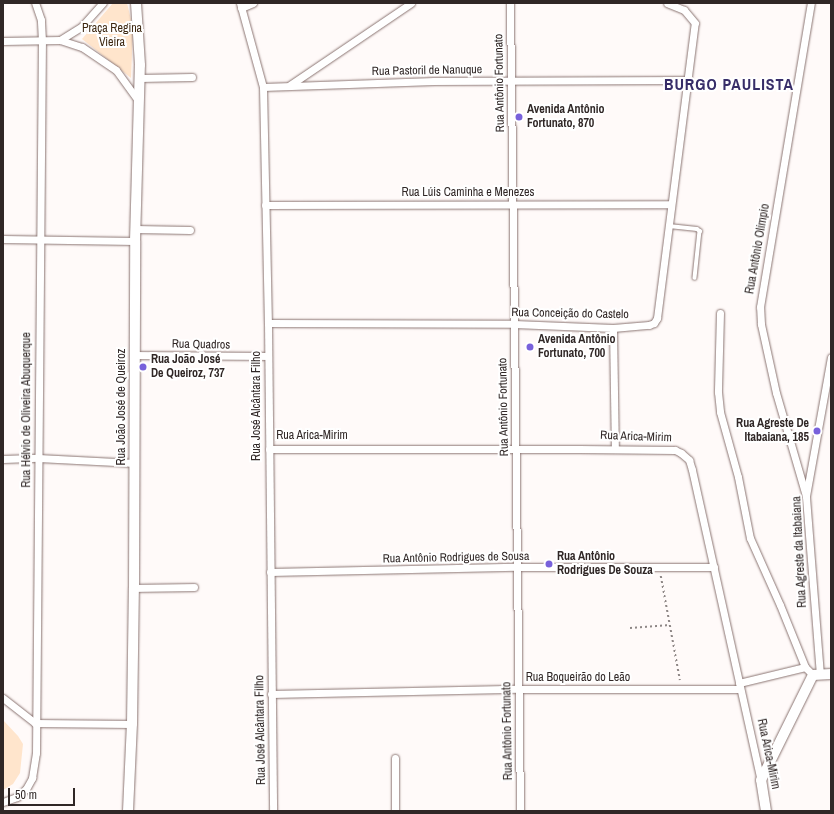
<!DOCTYPE html>
<html>
<head>
<meta charset="utf-8">
<style>
	body { margin:0 }
	#map { position:relative; width:834px; height:814px; overflow:hidden; background:#fffaf9; font-family:"Archivo Narrow",sans-serif }
	div>[style] { position:absolute }
	.green>* { inset:0; background:#ffe5cc }
	.path>* { height:1.5px; margin-top:-0.75px; transform-origin:0; background:repeating-linear-gradient(90deg,#8e8786 0 2px,transparent 0 5px) }
	.roads { filter:drop-shadow(0 0 1px #8b7572) drop-shadow(0 0 1px #8b7572) }
	.lane>* { height:3.5px; margin:-1.75px; padding:0 1.75px; transform-origin:1.75px; border-radius:1.75px; background:#fff }
	.street>* { height:7px; margin:-3.5px; padding:0 3.5px; transform-origin:3.5px; border-radius:3.5px; background:#fff }
	.secondary>* { height:10px; margin:-5px; padding:0 5px; transform-origin:5px; border-radius:5px; background:#fff }
	.dots>* { width:11px; height:11px; translate:-50% -50%; box-sizing:border-box; border:2px solid #fff; border-radius:50% }
	span { translate:-50% -50%; white-space:nowrap; text-align:center; line-height:1.15; -webkit-text-stroke:4px #fff; paint-order:stroke }
	.park-label { font-size:12px; color:#3d2811 }
	.street-label { font-size:12px; color:#302726 }
	.poi-label { font-size:12px; color:#302726; font-weight:700 }
	.left { translate:0 -50%; text-align:left }
	.right { translate:-100% -50%; text-align:right }
	.district-label { font-size:16px; color:#372d68; font-weight:700; letter-spacing:1px }
	.frame { position:absolute; inset:0; border:4px solid #302726; pointer-events:none }
	.scale { position:absolute; left:8px; top:788px; width:67px; height:18px; box-sizing:border-box; border:2px solid #302726; border-top:0; padding-left:5px; font-size:12px; line-height:14px; white-space:nowrap; color:#302726; -webkit-text-stroke:3px #fff; paint-order:stroke }
</style>
</head>
<body>
<div id="map">
	<div class="green">
		<i style="clip-path:polygon(113px 3px,127px 3px,133px 28px,131px 78px,82px 39px)"></i>
		<i style="clip-path:polygon(3px 720px,18px 736px,23px 744px,20px 773px,13px 784px,3px 790px)"></i>
	</div>
	<div class="path">
		<i style="left:661px;top:576px;width:106px;rotate:79.6deg"></i>
		<i style="left:630px;top:628px;width:40px;rotate:-4.3deg"></i>
	</div>
	<div class="roads">
		<div class="lane">
			<i style="left:669px;top:226px;width:28px;rotate:6deg"></i>
			<i style="left:697px;top:229px;width:4px;rotate:34deg"></i>
			<i style="left:700px;top:231px;width:47px;rotate:96.1deg"></i>
		</div>
		<div class="street">
			<i style="left:240px;top:3px;width:87px;rotate:74.7deg"></i>
			<i style="left:263px;top:87px;width:236px;rotate:88.8deg"></i>
			<i style="left:268px;top:323px;width:488px;rotate:89.4deg"></i>
			<i style="left:510px;top:3px;width:808px;rotate:89.29deg"></i>
			<i style="left:241px;top:8px;width:13px;rotate:-23deg"></i>
			<i style="left:60px;top:40px;width:26px;rotate:-32deg"></i>
			<i style="left:82px;top:26px;width:31px;rotate:-48deg"></i>
			<i style="left:3px;top:41px;width:57px;rotate:-1deg"></i>
			<i style="left:60px;top:40px;width:23px;rotate:18deg"></i>
			<i style="left:82px;top:47px;width:41px;rotate:34.1deg"></i>
			<i style="left:116px;top:70px;width:37px;rotate:54deg"></i>
			<i style="left:139px;top:78px;width:53px;rotate:-1.1deg"></i>
			<i style="left:290px;top:85px;width:146px;rotate:-34.1deg"></i>
			<i style="left:263px;top:87px;width:171px;rotate:-2deg"></i>
			<i style="left:434px;top:81px;width:253px;rotate:-0.2deg"></i>
			<i style="left:265px;top:205px;width:406px;rotate:-0.1deg"></i>
			<i style="left:135px;top:229px;width:55px;rotate:1deg"></i>
			<i style="left:3px;top:239px;width:132px;rotate:0.9deg"></i>
			<i style="left:720px;top:313px;width:79px;rotate:91.5deg"></i>
			<i style="left:718px;top:392px;width:20px;rotate:84deg"></i>
			<i style="left:720px;top:412px;width:67px;rotate:74.5deg"></i>
			<i style="left:738px;top:477px;width:62px;rotate:78.9deg"></i>
			<i style="left:750px;top:538px;width:73px;rotate:65.9deg"></i>
			<i style="left:780px;top:605px;width:67px;rotate:68deg"></i>
			<i style="left:805px;top:667px;width:11px;rotate:45deg"></i>
			<i style="left:268px;top:323px;width:246px;rotate:0.2deg"></i>
			<i style="left:514px;top:324px;width:99px;rotate:2.3deg"></i>
			<i style="left:613px;top:328px;width:36px;rotate:-5deg"></i>
			<i style="left:649px;top:325px;width:5px;rotate:-22deg"></i>
			<i style="left:654px;top:323px;width:6px;rotate:-59deg"></i>
			<i style="left:657px;top:318px;width:297px;rotate:-82.7deg"></i>
			<i style="left:695px;top:23px;width:17px;rotate:-130deg"></i>
			<i style="left:684px;top:10px;width:18px;rotate:-158deg"></i>
			<i style="left:613px;top:328px;width:121px;rotate:89.1deg"></i>
			<i style="left:135px;top:355px;width:133px;rotate:0.4deg"></i>
			<i style="left:269px;top:449px;width:310px"></i>
			<i style="left:579px;top:449px;width:96px;rotate:0.6deg"></i>
			<i style="left:675px;top:450px;width:7px;rotate:27deg"></i>
			<i style="left:681px;top:453px;width:11px;rotate:41deg"></i>
			<i style="left:689px;top:460px;width:10px;rotate:73deg"></i>
			<i style="left:692px;top:470px;width:318px;rotate:77.5deg"></i>
			<i style="left:3px;top:459px;width:35px;rotate:-2deg"></i>
			<i style="left:38px;top:458px;width:97px;rotate:3deg"></i>
			<i style="left:806px;top:496px;width:107px;rotate:-106.2deg"></i>
			<i style="left:776px;top:393px;width:71px;rotate:-102.3deg"></i>
			<i style="left:761px;top:324px;width:17px;rotate:-93deg"></i>
			<i style="left:760px;top:307px;width:308px;rotate:-80.5deg"></i>
			<i style="left:270px;top:572px;width:246px;rotate:-1.2deg"></i>
			<i style="left:516px;top:567px;width:198px"></i>
			<i style="left:134px;top:588px;width:60px;rotate:-1deg"></i>
			<i style="left:820px;top:675px;width:180px;rotate:-94.5deg"></i>
			<i style="left:806px;top:496px;width:141px;rotate:-79.8deg"></i>
			<i style="left:739px;top:683px;width:68px;rotate:-13.6deg"></i>
			<i style="left:271px;top:694px;width:247px;rotate:-1.2deg"></i>
			<i style="left:518px;top:689px;width:222px"></i>
			<i style="left:3px;top:698px;width:41px;rotate:38deg"></i>
			<i style="left:35px;top:723px;width:97px;rotate:0.6deg"></i>
			<i style="left:395px;top:758px;width:53px;rotate:90deg"></i>
			<i style="left:3px;top:802px;width:15px;rotate:-20deg"></i>
			<i style="left:17px;top:797px;width:12px;rotate:-42deg"></i>
			<i style="left:26px;top:789px;width:13px;rotate:-61deg"></i>
			<i style="left:32px;top:778px;width:25px;rotate:-81deg"></i>
			<i style="left:36px;top:753px;width:712px;rotate:-89.52deg"></i>
			<i style="left:42px;top:41px;width:21px;rotate:-93deg"></i>
			<i style="left:41px;top:20px;width:18px;rotate:-109deg"></i>
		</div>
		<div class="secondary">
			<i style="left:128px;top:811px;width:87px;rotate:-87.4deg"></i>
			<i style="left:132px;top:724px;width:136px;rotate:-89.2deg"></i>
			<i style="left:134px;top:588px;width:347px;rotate:-89.8deg"></i>
			<i style="left:135px;top:241px;width:176px;rotate:-88.4deg"></i>
			<i style="left:140px;top:65px;width:62px;rotate:-93.7deg"></i>
			<i style="left:766px;top:811px;width:31px;rotate:-99deg"></i>
			<i style="left:761px;top:780px;width:117px;rotate:-63.7deg"></i>
			<i style="left:813px;top:675px;width:18px;rotate:-3deg"></i>
		</div>
	</div>
	<div class="dots">
		<i style="left:519px;top:117px;background:#7861db"></i>
		<i style="left:530px;top:347px;background:#7861db"></i>
		<i style="left:143px;top:367px;background:#7861db"></i>
		<i style="left:817px;top:431px;background:#7861db"></i>
		<i style="left:549px;top:564px;background:#7861db"></i>
	</div>
	<div class="park-label">
		<span style="left:112px;top:36px">Praça Regina<br>Vieira</span>
	</div>
	<div class="street-label">
		<span style="left:427px;top:71px;rotate:-1deg">Rua Pastoril de Nanuque</span>
		<span style="left:500px;top:83px;rotate:-91deg">Rua Antônio Fortunato</span>
		<span style="left:468px;top:193px">Rua Lúis Caminha e Menezes</span>
		<span style="left:758px;top:249px;rotate:-80deg">Rua Antônio Olímpio</span>
		<span style="left:570px;top:314px;rotate:1deg">Rua Conceição do Castelo</span>
		<span style="left:201px;top:345px;rotate:1deg">Rua Quadros</span>
		<span style="left:257px;top:406px;rotate:-90deg">Rua José Alcântara Filho</span>
		<span style="left:122px;top:407px;rotate:-90deg">Rua João José de Queiroz</span>
		<span style="left:504px;top:407px;rotate:-91deg">Rua Antônio Fortunato</span>
		<span style="left:27px;top:410px;rotate:-90deg">Rua Hélvio de Oliveira Abuquerque</span>
		<span style="left:312px;top:436px">Rua Arica-Mirim</span>
		<span style="left:636px;top:437px;rotate:2deg">Rua Arica-Mirim</span>
		<span style="left:800px;top:552px;rotate:-93deg">Rua Agreste da Itabaiana</span>
		<span style="left:456px;top:558px;rotate:-1deg">Rua Antônio Rodrigues de Sousa</span>
		<span style="left:578px;top:678px">Rua Boqueirão do Leão</span>
		<span style="left:261px;top:730px;rotate:-91deg">Rua José Alcântara Filho</span>
		<span style="left:508px;top:731px;rotate:-91deg">Rua Antônio Fortunato</span>
		<span style="left:768px;top:754px;rotate:78deg">Rua Arica-Mirim</span>
	</div>
	<div class="poi-label">
		<span class="left" style="left:527px;top:117px">Avenida Antônio<br>Fortunato, 870</span>
		<span class="left" style="left:538px;top:347px">Avenida Antônio<br>Fortunato, 700</span>
		<span class="left" style="left:151px;top:367px">Rua João José<br>De Queiroz, 737</span>
		<span class="right" style="left:809px;top:431px">Rua Agreste De<br>Itabaiana, 185</span>
		<span class="left" style="left:557px;top:564px">Rua Antônio<br>Rodrigues De Souza</span>
	</div>
	<div class="district-label">
		<span style="left:729px;top:84px">BURGO PAULISTA</span>
	</div>
	<div class="frame"></div>
	<div class="scale">50 m</div>
</div>
</body>
</html>
